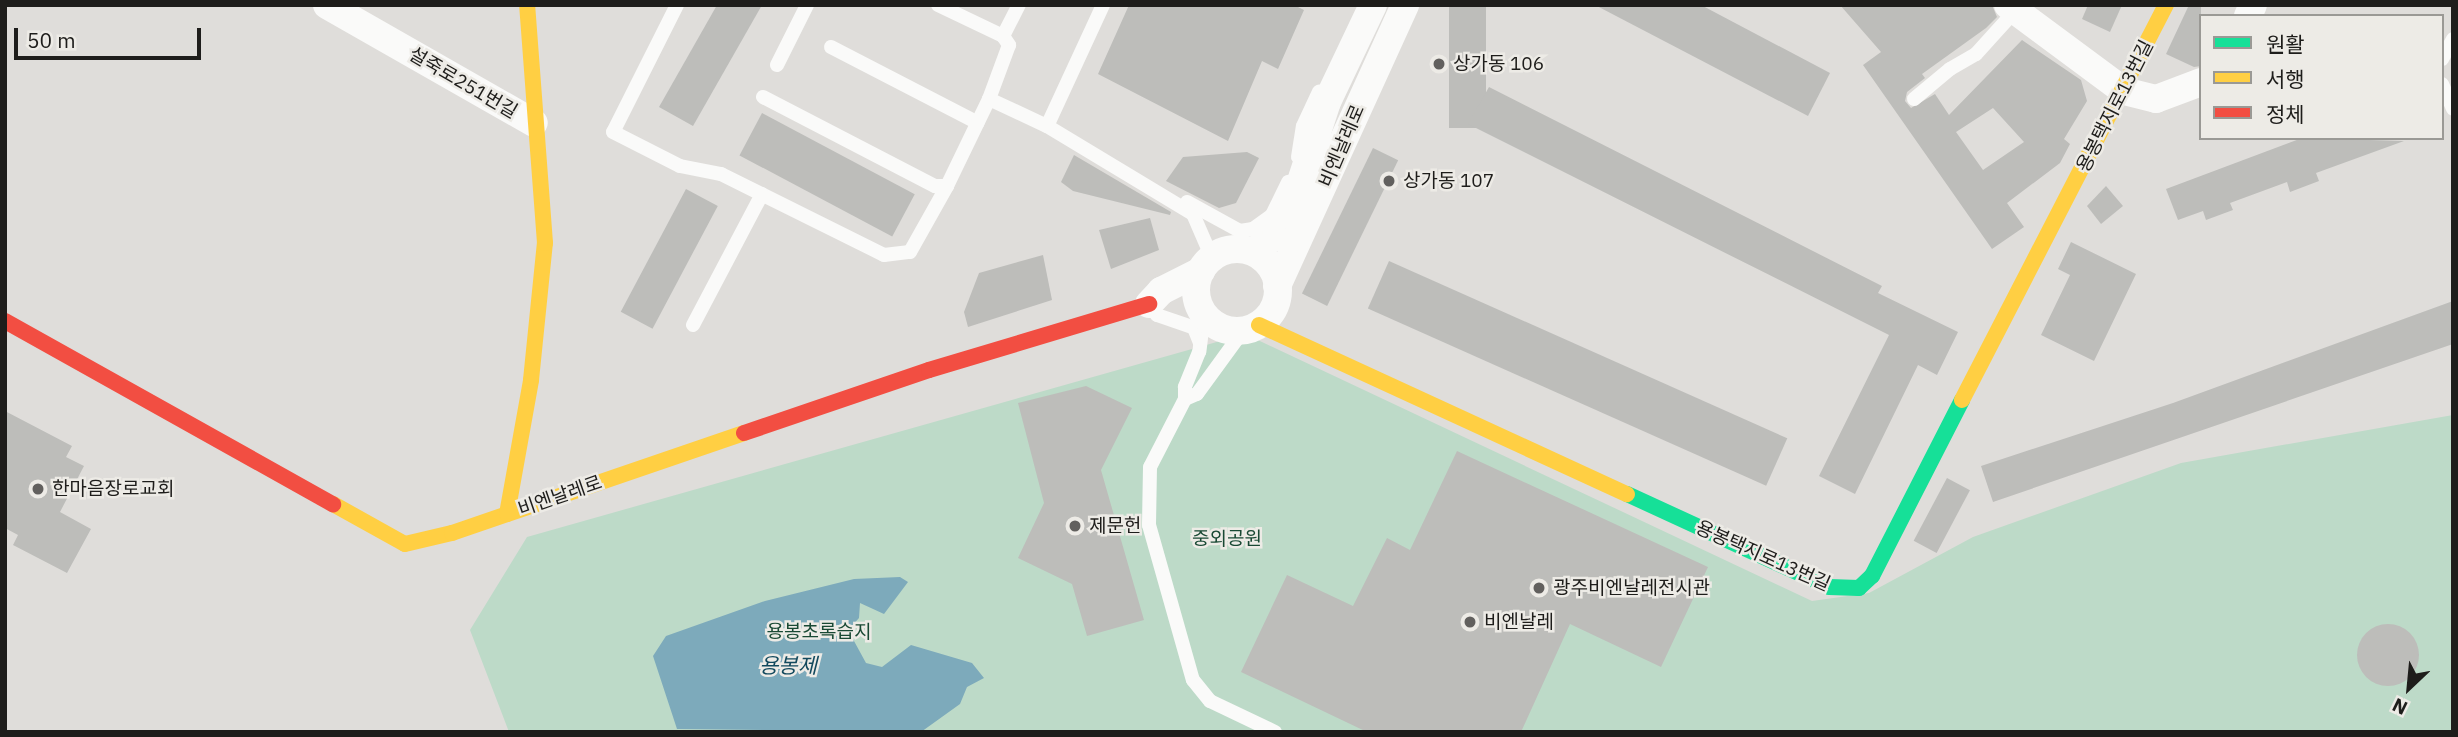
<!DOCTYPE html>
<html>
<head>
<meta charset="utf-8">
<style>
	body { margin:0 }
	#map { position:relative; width:2458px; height:737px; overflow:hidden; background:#dfddda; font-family:"IBM Plex Sans","Noto Sans KR",sans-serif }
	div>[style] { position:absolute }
	.green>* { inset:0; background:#bddac8 }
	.water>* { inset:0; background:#7daabb }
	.building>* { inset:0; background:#bdbdba; transform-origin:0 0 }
	.round { border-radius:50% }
	.lane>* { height:14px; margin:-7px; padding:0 7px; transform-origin:7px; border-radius:7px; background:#fafaf9 }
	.street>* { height:28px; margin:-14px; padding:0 14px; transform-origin:14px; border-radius:14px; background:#fafaf9 }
	.street>.ring { margin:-14px; padding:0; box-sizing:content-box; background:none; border:28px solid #fafaf9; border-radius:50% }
	.fast>* { height:16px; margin:-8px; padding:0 8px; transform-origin:8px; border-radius:8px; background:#16e098 }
	.slow>* { height:16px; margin:-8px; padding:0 8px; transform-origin:8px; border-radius:8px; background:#ffcf43 }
	.jam>* { height:16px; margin:-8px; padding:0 8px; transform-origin:8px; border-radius:8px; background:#f24e42 }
	.dots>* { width:19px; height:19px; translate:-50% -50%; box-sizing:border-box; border:4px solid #edebe6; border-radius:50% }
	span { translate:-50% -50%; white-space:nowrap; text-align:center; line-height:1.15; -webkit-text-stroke:5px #edebe6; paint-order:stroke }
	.poi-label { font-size:19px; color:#1e1d1b }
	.left { translate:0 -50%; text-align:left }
	.street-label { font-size:19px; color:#1e1d1b }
	.park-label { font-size:19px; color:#194934 }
	.water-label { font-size:21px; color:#12495d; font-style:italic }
	.frame { position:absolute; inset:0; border:7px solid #1e1d1b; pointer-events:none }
	.legend { position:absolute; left:2199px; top:14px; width:245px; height:126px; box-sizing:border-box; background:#edebe6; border:2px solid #9a9995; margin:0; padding:9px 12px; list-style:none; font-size:21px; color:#1e1d1b }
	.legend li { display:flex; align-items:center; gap:14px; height:35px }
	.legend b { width:35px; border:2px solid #9a9995 }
	.north { position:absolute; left:2374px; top:653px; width:70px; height:70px; -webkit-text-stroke:5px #edebe6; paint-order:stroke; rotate:206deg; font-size:19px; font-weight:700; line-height:28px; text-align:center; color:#1e1d1b }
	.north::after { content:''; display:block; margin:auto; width:24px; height:32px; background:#1e1d1b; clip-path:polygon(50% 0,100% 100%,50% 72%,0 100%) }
	.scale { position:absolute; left:14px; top:28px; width:187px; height:32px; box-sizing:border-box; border:4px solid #1e1d1b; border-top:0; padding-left:9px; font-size:21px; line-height:24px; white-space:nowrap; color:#1e1d1b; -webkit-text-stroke:5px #edebe6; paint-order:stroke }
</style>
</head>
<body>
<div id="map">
	<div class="green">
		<i style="clip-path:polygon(1245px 334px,1812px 601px,1869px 593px,1973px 537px,2181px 463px,2453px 415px,2453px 732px,509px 732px,470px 630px,527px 537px)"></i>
	</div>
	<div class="water">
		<i style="clip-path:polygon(900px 577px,908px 582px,884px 614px,860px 603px,859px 618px,848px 630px,866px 663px,882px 667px,911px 645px,972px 663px,984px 678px,967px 687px,960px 704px,921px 732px,677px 729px,653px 656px,666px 636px,765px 601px,854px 579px)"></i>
	</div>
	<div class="building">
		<i style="clip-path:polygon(717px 5px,762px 5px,693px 126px,659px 107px)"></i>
		<i style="clip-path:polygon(1129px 5px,1294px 5px,1304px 10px,1278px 69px,1262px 61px,1228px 141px,1098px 74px)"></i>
		<i style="left:1449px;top:5px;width:37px;height:123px"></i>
		<i style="clip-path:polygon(1595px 5px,1701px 5px,1830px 73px,1808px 116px)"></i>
		<i style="clip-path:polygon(evenodd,1840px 5px,1992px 5px,1997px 17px,1986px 28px,1922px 74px,1925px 78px,1907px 92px,1905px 101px,1911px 108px,1935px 94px,1949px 115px,2022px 40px,2081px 80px,2087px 101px,2064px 139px,2070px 144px,2060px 163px,2007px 203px,2024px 227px,1992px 249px,1863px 65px,1881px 52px,1840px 5px,1993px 108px,2024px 142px,1983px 170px,1956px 132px,1993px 108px)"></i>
		<i style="clip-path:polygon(2088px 5px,2122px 5px,2110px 32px,2082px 19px)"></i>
		<i style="clip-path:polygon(2189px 5px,2201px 5px,2201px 66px,2194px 67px,2166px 54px)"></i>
		<i style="clip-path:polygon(1489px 87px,1882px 286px,1878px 293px,1958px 332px,1937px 375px,1918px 365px,1855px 494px,1819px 476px,1889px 335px,1468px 124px)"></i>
		<i style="left:762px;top:113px;width:173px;height:48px;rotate:28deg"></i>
		<i style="clip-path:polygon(2302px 138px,2404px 141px,2316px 173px,2319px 181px,2290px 192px,2287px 182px,2230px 203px,2233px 210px,2206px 220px,2203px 211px,2178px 220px,2166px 189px)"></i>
		<i style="left:1373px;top:148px;width:28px;height:162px;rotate:26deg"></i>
		<i style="clip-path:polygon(1247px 152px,1259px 158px,1236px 203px,1219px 208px,1166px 181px,1183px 157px)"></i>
		<i style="clip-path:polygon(1074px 155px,1171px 212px,1170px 215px,1073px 191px,1061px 182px)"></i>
		<i style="clip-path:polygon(2106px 186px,2123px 206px,2101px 224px,2087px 206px)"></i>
		<i style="left:686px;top:189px;width:36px;height:139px;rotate:28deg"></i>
		<i style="clip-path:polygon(1150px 218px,1159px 250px,1111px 269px,1099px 230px)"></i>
		<i style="clip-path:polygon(2071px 242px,2136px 274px,2094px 361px,2041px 335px,2070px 275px,2058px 269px)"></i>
		<i style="clip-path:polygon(1043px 255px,1052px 300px,968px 327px,964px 312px,979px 273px)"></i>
		<i style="left:1389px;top:261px;width:436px;height:52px;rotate:24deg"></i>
		<i style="clip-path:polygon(2453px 301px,2453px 344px,1993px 502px,1981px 466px,2173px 403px)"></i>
		<i style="clip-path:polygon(1086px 386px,1132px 408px,1101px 470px,1144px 620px,1087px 636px,1072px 584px,1018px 558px,1044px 503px,1018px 403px)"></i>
		<i style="clip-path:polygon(5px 411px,72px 446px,66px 457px,84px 466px,60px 512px,91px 529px,67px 573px,13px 545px,18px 535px,5px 528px)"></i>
		<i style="clip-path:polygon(1457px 451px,1708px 567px,1661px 667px,1570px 624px,1521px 732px,1367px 732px,1241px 672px,1287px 575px,1353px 606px,1387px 538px,1410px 550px)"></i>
		<i style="left:1947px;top:478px;width:26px;height:71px;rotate:28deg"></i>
		<i class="round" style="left:2357px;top:624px;width:62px;height:62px"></i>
	</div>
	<div class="lane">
		<i style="left:677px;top:5px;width:142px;rotate:116.7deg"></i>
		<i style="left:613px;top:132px;width:75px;rotate:26.9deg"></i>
		<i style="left:680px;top:166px;width:42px;rotate:11deg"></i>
		<i style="left:721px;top:174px;width:182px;rotate:26.4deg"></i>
		<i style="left:884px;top:255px;width:26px;rotate:-7deg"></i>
		<i style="left:910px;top:252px;width:76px;rotate:-60.7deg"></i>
		<i style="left:938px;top:5px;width:72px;rotate:25.5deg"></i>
		<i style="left:1003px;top:36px;width:11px;rotate:56deg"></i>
		<i style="left:1009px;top:45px;width:58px;rotate:110.3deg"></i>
		<i style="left:1103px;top:5px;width:133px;rotate:114.8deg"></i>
		<i style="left:1047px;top:126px;width:170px;rotate:31.1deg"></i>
		<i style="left:1193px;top:214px;width:48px;rotate:66.6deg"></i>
		<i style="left:1003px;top:36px;width:35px;rotate:-63deg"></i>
		<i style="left:831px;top:47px;width:165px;rotate:27.3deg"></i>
		<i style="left:2442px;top:59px;width:23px;rotate:-61deg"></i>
		<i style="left:777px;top:65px;width:67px;rotate:-63.4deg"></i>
		<i style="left:2442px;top:84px;width:27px;rotate:66deg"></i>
		<i style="left:763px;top:97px;width:194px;rotate:27.4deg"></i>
		<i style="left:935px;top:186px;width:12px"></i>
		<i style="left:947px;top:186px;width:97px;rotate:-64.2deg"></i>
		<i style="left:989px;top:99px;width:64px;rotate:25deg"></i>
		<i style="left:1914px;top:99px;width:47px;rotate:-39.8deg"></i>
		<i style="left:1950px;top:69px;width:30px;rotate:-30deg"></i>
		<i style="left:1976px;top:54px;width:57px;rotate:-47.9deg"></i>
		<i style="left:1298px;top:157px;width:31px;rotate:-81deg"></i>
		<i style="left:1303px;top:126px;width:38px;rotate:-65deg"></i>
		<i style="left:1187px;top:202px;width:60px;rotate:28.7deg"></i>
		<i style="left:1240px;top:231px;width:13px;rotate:-9deg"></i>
		<i style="left:1253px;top:229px;width:24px;rotate:-36deg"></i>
		<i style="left:1272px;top:215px;width:37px;rotate:-64deg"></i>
		<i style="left:1151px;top:307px;width:10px;rotate:53deg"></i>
		<i style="left:1157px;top:315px;width:39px;rotate:19deg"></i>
		<i style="left:1194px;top:328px;width:16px;rotate:68deg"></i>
		<i style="left:1204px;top:314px;width:38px;rotate:97deg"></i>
		<i style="left:1199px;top:352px;width:38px;rotate:112deg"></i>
		<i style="left:1185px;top:387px;width:12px;rotate:90deg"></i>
		<i style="left:1185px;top:399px;width:76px;rotate:117.2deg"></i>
		<i style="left:1150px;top:467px;width:58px;rotate:91deg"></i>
		<i style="left:1149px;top:525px;width:161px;rotate:74.2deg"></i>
		<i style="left:1193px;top:680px;width:27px;rotate:51deg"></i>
		<i style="left:1210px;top:701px;width:72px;rotate:25.5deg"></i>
		<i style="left:693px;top:325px;width:148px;rotate:-62.2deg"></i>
		<i style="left:1185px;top:399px;width:13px;rotate:-23deg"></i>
		<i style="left:1197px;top:394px;width:78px;rotate:-53.9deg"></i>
	</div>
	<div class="street">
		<i style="left:327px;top:5px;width:238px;rotate:29.7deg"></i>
		<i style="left:2008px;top:5px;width:144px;rotate:36.6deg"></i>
		<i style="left:2124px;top:91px;width:33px;rotate:14deg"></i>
		<i style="left:2156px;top:99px;width:48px;rotate:-20.7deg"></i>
		<i style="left:2248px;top:16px;width:12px;rotate:-66deg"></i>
		<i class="ring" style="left:1196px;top:249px;width:54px;height:54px"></i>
		<i style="left:1254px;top:251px;width:27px;rotate:-36deg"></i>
		<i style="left:1276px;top:235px;width:24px;rotate:-55deg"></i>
		<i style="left:1290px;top:215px;width:119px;rotate:-71.9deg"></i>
		<i style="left:1327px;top:102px;width:107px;rotate:-64.6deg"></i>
		<i style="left:1277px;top:286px;width:309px;rotate:-65.5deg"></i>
		<i style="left:1149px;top:304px;width:18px;rotate:-47deg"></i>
		<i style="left:1161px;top:291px;width:45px;rotate:-26.6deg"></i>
	</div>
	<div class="fast">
		<i style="left:1627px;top:494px;width:222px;rotate:24.7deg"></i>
		<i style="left:1829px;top:587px;width:30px;rotate:2deg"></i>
		<i style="left:1859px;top:588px;width:18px;rotate:-43deg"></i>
		<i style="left:1872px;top:576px;width:198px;rotate:-62.9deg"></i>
	</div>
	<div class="slow">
		<i style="left:1259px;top:325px;width:405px;rotate:24.7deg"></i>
		<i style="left:1962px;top:400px;width:445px;rotate:-62.7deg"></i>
		<i style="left:333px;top:504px;width:82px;rotate:29.1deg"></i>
		<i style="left:405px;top:544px;width:48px;rotate:-13.2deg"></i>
		<i style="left:452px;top:533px;width:309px;rotate:-18.9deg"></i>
		<i style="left:507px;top:514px;width:136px;rotate:-79.8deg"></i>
		<i style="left:531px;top:380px;width:138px;rotate:-84.2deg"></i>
		<i style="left:545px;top:243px;width:239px;rotate:-94.3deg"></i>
	</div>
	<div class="jam">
		<i style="left:5px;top:321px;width:376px;rotate:29.2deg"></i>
		<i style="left:744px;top:433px;width:195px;rotate:-18.8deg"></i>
		<i style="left:929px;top:370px;width:230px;rotate:-16.7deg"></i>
	</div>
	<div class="dots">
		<i style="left:1439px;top:64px;background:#62605e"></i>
		<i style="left:1389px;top:181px;background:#62605e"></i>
		<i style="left:38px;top:489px;background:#62605e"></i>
		<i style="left:1075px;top:526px;background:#62605e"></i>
		<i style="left:1539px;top:588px;background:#62605e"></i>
		<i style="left:1470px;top:622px;background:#62605e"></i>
	</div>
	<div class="poi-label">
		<span class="left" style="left:1453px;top:64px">상가동 106</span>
		<span class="left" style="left:1403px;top:181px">상가동 107</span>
		<span class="left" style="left:52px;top:489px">한마음장로교회</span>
		<span class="left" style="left:1089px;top:526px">제문헌</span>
		<span class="left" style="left:1553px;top:588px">광주비엔날레전시관</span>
		<span class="left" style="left:1484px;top:622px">비엔날레</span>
	</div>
	<div class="street-label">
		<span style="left:463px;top:83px;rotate:30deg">설죽로251번길</span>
		<span style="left:2115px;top:106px;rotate:-63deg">용봉택지로13번길</span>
		<span style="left:1342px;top:146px;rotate:-67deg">비엔날레로</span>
		<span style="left:560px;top:496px;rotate:-19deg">비엔날레로</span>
		<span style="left:1763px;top:556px;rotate:24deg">용봉택지로13번길</span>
	</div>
	<div class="park-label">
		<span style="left:1227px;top:539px">중외공원</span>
		<span style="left:819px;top:632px">용봉초록습지</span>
	</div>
	<div class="water-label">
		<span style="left:788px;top:665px">용봉제</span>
	</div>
	<div class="frame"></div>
	<ul class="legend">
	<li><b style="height:9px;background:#16e098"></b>원활</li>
	<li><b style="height:9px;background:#ffcf43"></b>서행</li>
	<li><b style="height:9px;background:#f24e42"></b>정체</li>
	</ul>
	<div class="north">N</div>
	<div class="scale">50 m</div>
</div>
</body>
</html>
